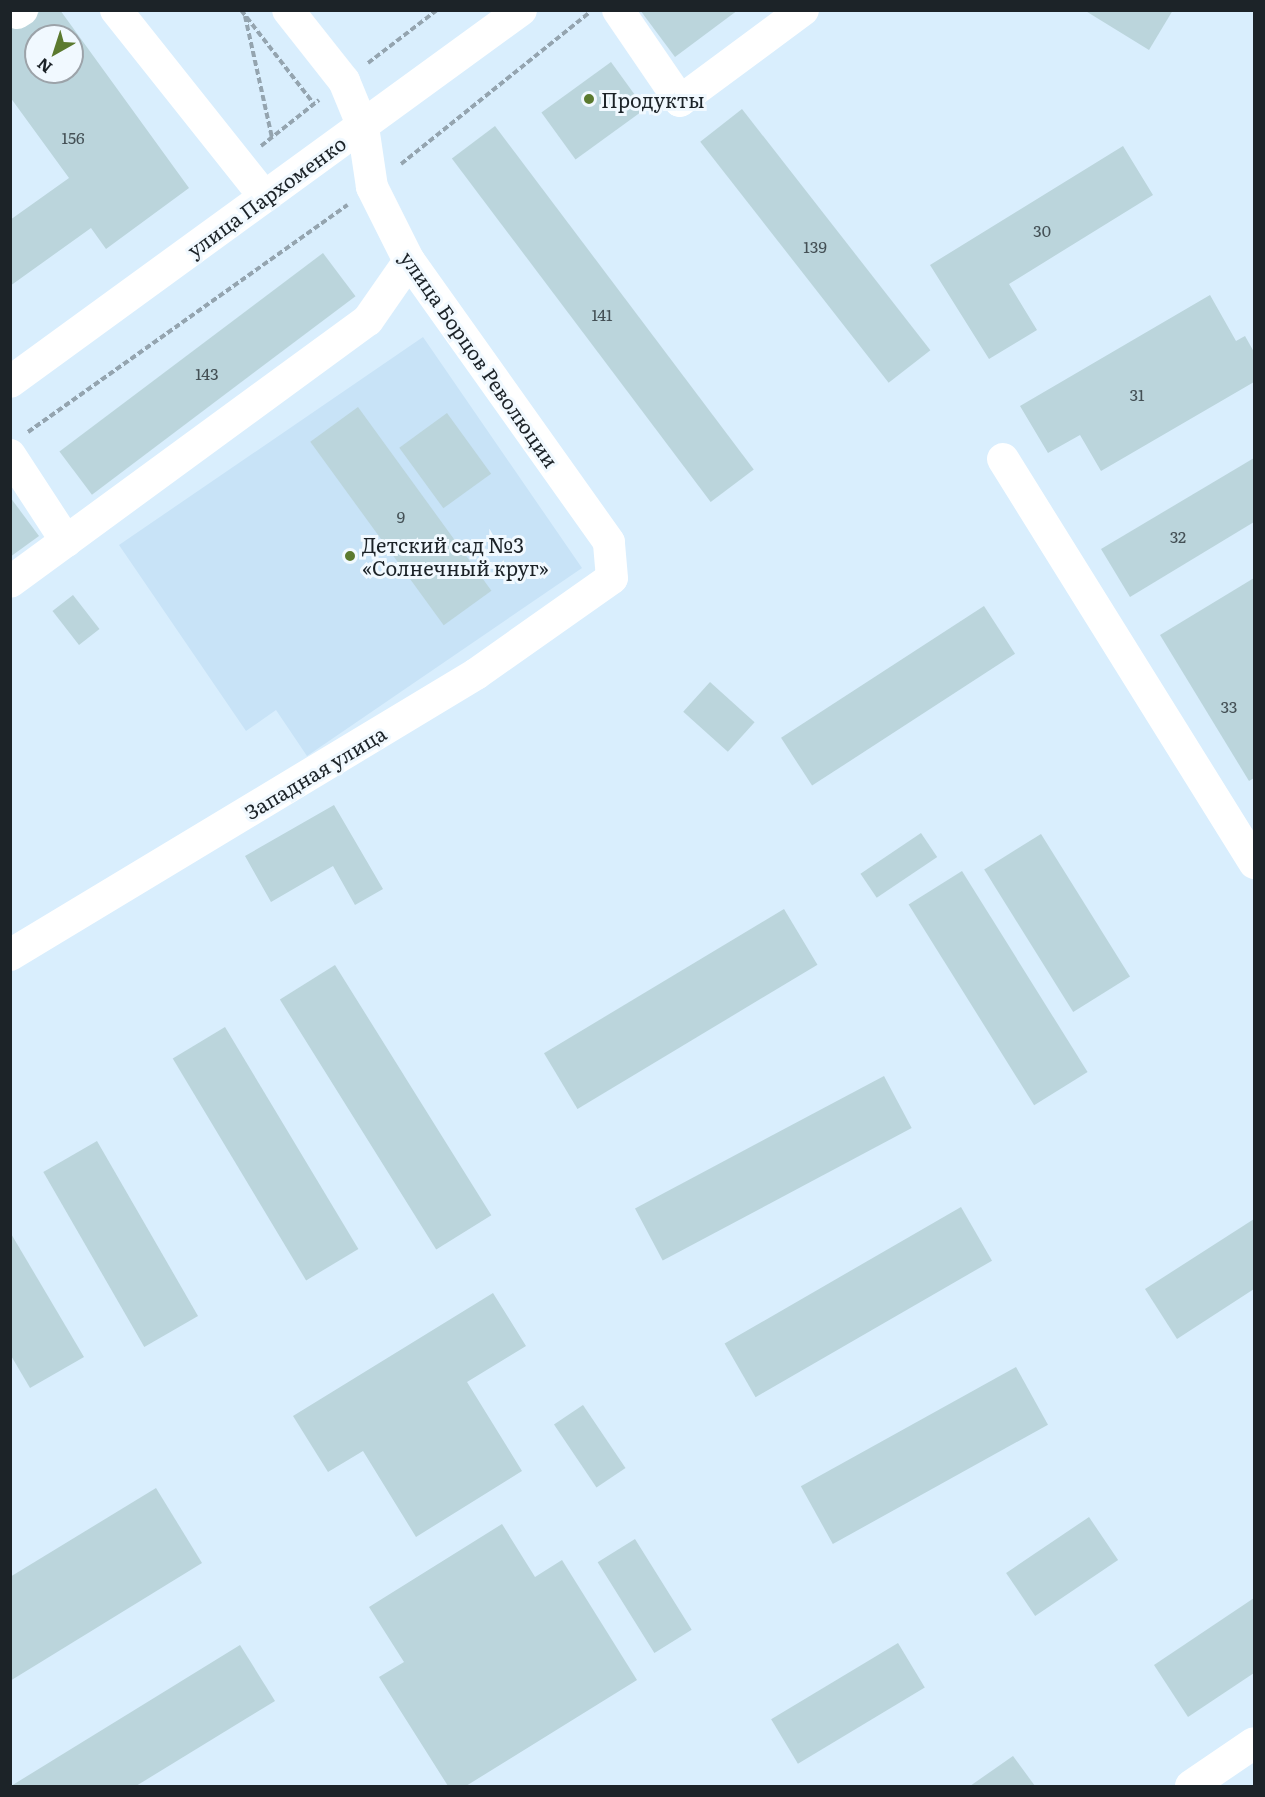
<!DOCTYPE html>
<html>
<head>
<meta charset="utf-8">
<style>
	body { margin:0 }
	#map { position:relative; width:1265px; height:1797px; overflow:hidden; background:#d9eefd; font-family:Literata,serif }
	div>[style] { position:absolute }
	.built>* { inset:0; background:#c8e3f7 }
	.building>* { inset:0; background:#bbd5dc; transform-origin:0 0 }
	.path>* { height:4px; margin-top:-2px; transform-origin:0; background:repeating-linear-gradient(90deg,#94a4af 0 6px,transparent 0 9px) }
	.minor>* { height:32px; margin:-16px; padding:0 16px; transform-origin:16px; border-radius:16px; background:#fff }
	.dots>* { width:16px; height:16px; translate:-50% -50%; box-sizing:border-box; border:3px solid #f1f9ff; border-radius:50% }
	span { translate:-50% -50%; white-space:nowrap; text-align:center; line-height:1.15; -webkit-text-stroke:6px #f1f9ff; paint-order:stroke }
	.number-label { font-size:16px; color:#445055 }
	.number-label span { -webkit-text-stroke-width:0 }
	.poi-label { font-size:20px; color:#1c2328 }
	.left { translate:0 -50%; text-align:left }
	.street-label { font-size:20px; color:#1c2328 }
	.frame { position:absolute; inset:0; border:12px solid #1c2328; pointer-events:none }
	.north { position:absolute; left:24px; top:24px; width:60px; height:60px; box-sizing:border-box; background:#f1f9ff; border:2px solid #9ca3a9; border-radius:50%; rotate:219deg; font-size:16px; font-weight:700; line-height:24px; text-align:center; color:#1c2328 }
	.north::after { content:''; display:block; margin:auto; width:21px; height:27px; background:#5b7a2f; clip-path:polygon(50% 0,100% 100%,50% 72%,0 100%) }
</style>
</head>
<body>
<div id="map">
	<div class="built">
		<i style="clip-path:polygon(423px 337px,582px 568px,307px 756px,276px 710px,246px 731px,119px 545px)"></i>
	</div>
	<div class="building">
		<i style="clip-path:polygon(evenodd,10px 10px,24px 23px,42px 10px,60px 10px,189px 188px,106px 249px,91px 228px,10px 286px,10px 220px,69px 178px,10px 97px,10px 10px,36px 36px,72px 36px,72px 72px,36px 72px,36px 36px)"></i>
		<i style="clip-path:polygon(640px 10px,738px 10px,675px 57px)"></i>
		<i style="clip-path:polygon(1084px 10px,1173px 10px,1149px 50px)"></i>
		<i style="left:611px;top:62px;width:58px;height:86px;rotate:54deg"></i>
		<i style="left:742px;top:109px;width:306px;height:53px;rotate:52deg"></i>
		<i style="left:495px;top:126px;width:430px;height:54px;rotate:53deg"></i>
		<i style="clip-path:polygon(1123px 146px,1153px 195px,1009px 284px,1037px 330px,989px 359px,930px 265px)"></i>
		<i style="left:323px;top:253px;width:54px;height:330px;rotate:53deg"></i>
		<i style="clip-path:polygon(1210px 295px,1236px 341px,1245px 336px,1254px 352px,1254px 382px,1101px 471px,1080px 435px,1048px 453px,1020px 406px)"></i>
		<i style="left:358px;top:407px;width:227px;height:59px;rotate:54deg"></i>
		<i style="left:447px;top:413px;width:75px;height:59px;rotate:54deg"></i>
		<i style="clip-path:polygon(1254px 458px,1254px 522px,1130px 597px,1101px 549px)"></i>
		<i style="clip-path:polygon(10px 497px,39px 536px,10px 557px)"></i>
		<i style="clip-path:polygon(1254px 578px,1254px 778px,1249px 781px,1160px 635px)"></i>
		<i style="left:73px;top:595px;width:43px;height:26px;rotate:52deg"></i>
		<i style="left:984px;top:606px;width:57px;height:242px;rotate:57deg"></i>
		<i style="left:710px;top:682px;width:60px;height:40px;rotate:42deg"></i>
		<i style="clip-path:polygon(334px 805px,383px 889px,355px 905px,333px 866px,271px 902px,245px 856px)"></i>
		<i style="left:921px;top:833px;width:29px;height:73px;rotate:56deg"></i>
		<i style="left:1041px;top:834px;width:168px;height:67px;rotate:58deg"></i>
		<i style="left:962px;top:871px;width:237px;height:63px;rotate:58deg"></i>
		<i style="left:784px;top:909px;width:65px;height:280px;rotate:59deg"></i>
		<i style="left:335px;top:965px;width:295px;height:65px;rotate:58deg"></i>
		<i style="left:225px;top:1027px;width:259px;height:61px;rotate:59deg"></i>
		<i style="left:884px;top:1076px;width:59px;height:282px;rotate:62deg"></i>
		<i style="left:97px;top:1141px;width:202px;height:62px;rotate:60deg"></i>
		<i style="left:961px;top:1207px;width:62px;height:273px;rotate:60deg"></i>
		<i style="clip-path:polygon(1254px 1219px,1254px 1289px,1177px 1339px,1145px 1289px)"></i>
		<i style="clip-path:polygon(10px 1232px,84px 1357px,30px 1388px,10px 1354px)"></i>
		<i style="clip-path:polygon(493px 1293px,526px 1346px,467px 1382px,522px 1471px,416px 1537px,363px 1451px,328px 1472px,293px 1416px)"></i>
		<i style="left:1016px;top:1367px;width:66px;height:246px;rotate:61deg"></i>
		<i style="left:583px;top:1405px;width:76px;height:35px;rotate:56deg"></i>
		<i style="clip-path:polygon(156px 1488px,202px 1563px,10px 1681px,10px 1577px)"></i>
		<i style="left:1089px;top:1517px;width:52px;height:100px;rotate:56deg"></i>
		<i style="clip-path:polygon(502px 1524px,535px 1577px,562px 1560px,637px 1680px,466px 1786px,448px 1786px,379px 1677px,404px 1662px,369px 1607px)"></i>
		<i style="left:635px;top:1539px;width:107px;height:44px;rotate:58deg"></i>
		<i style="clip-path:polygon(1254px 1598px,1254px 1673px,1188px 1717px,1154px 1665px)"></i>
		<i style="left:898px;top:1643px;width:52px;height:148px;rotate:59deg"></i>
		<i style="clip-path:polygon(240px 1645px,275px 1701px,136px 1786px,11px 1786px)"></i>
		<i style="clip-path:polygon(1013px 1756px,1035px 1786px,970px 1786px)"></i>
	</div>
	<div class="path">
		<i style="left:241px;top:10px;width:119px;rotate:52.2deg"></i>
		<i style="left:245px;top:16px;width:125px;rotate:77.5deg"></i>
		<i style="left:368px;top:63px;width:87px;rotate:-37.5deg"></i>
		<i style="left:261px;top:146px;width:74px;rotate:-38.4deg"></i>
		<i style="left:401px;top:164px;width:241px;rotate:-38.8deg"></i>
		<i style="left:28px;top:432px;width:392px;rotate:-35.4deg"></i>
	</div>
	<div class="minor">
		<i style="left:116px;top:10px;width:238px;rotate:51.5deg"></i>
		<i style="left:618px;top:10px;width:110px;rotate:55.7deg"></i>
		<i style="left:680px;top:101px;width:153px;rotate:-36.5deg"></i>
		<i style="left:17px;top:13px;width:6px;rotate:-31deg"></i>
		<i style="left:10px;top:382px;width:632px;rotate:-36.05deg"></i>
		<i style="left:10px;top:455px;width:103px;rotate:56.9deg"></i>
		<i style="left:66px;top:541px;width:69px;rotate:143.8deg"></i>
		<i style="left:1003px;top:459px;width:476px;rotate:58.1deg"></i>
		<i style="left:66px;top:541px;width:374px;rotate:-36.2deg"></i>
		<i style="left:368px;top:320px;width:72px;rotate:-55.2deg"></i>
		<i style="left:10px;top:955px;width:544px;rotate:-31.09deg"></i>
		<i style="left:476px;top:674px;width:166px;rotate:-35.2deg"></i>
		<i style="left:612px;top:578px;width:36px;rotate:-95deg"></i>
		<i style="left:609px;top:542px;width:345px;rotate:-125.4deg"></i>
		<i style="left:409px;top:261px;width:83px;rotate:-116.6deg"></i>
		<i style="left:372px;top:187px;width:61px;rotate:-98.5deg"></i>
		<i style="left:363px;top:127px;width:50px;rotate:-112.4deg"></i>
		<i style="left:344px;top:81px;width:90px;rotate:-128.3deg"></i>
		<i style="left:1191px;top:1786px;width:76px;rotate:-34.3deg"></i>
	</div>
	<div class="dots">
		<i style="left:589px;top:99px;background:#5b7a2f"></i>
		<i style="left:350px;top:556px;background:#5b7a2f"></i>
	</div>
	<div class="number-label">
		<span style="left:73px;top:137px">156</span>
		<span style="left:1042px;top:230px">30</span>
		<span style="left:815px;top:246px">139</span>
		<span style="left:602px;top:314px">141</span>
		<span style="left:207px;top:373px">143</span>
		<span style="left:1137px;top:394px">31</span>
		<span style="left:401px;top:516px">9</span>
		<span style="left:1178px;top:536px">32</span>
		<span style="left:1229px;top:706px">33</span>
	</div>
	<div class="poi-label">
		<span class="left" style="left:601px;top:99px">Продукты</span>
		<span class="left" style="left:362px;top:556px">Детский сад №3<br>«Солнечный круг»</span>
	</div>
	<div class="street-label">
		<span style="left:266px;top:196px;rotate:-36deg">улица Пархоменко</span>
		<span style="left:480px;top:359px;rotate:55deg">улица Борцов Революции</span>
		<span style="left:315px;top:772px;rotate:-31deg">Западная улица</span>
	</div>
	<div class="frame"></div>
	<div class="north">N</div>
</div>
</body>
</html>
